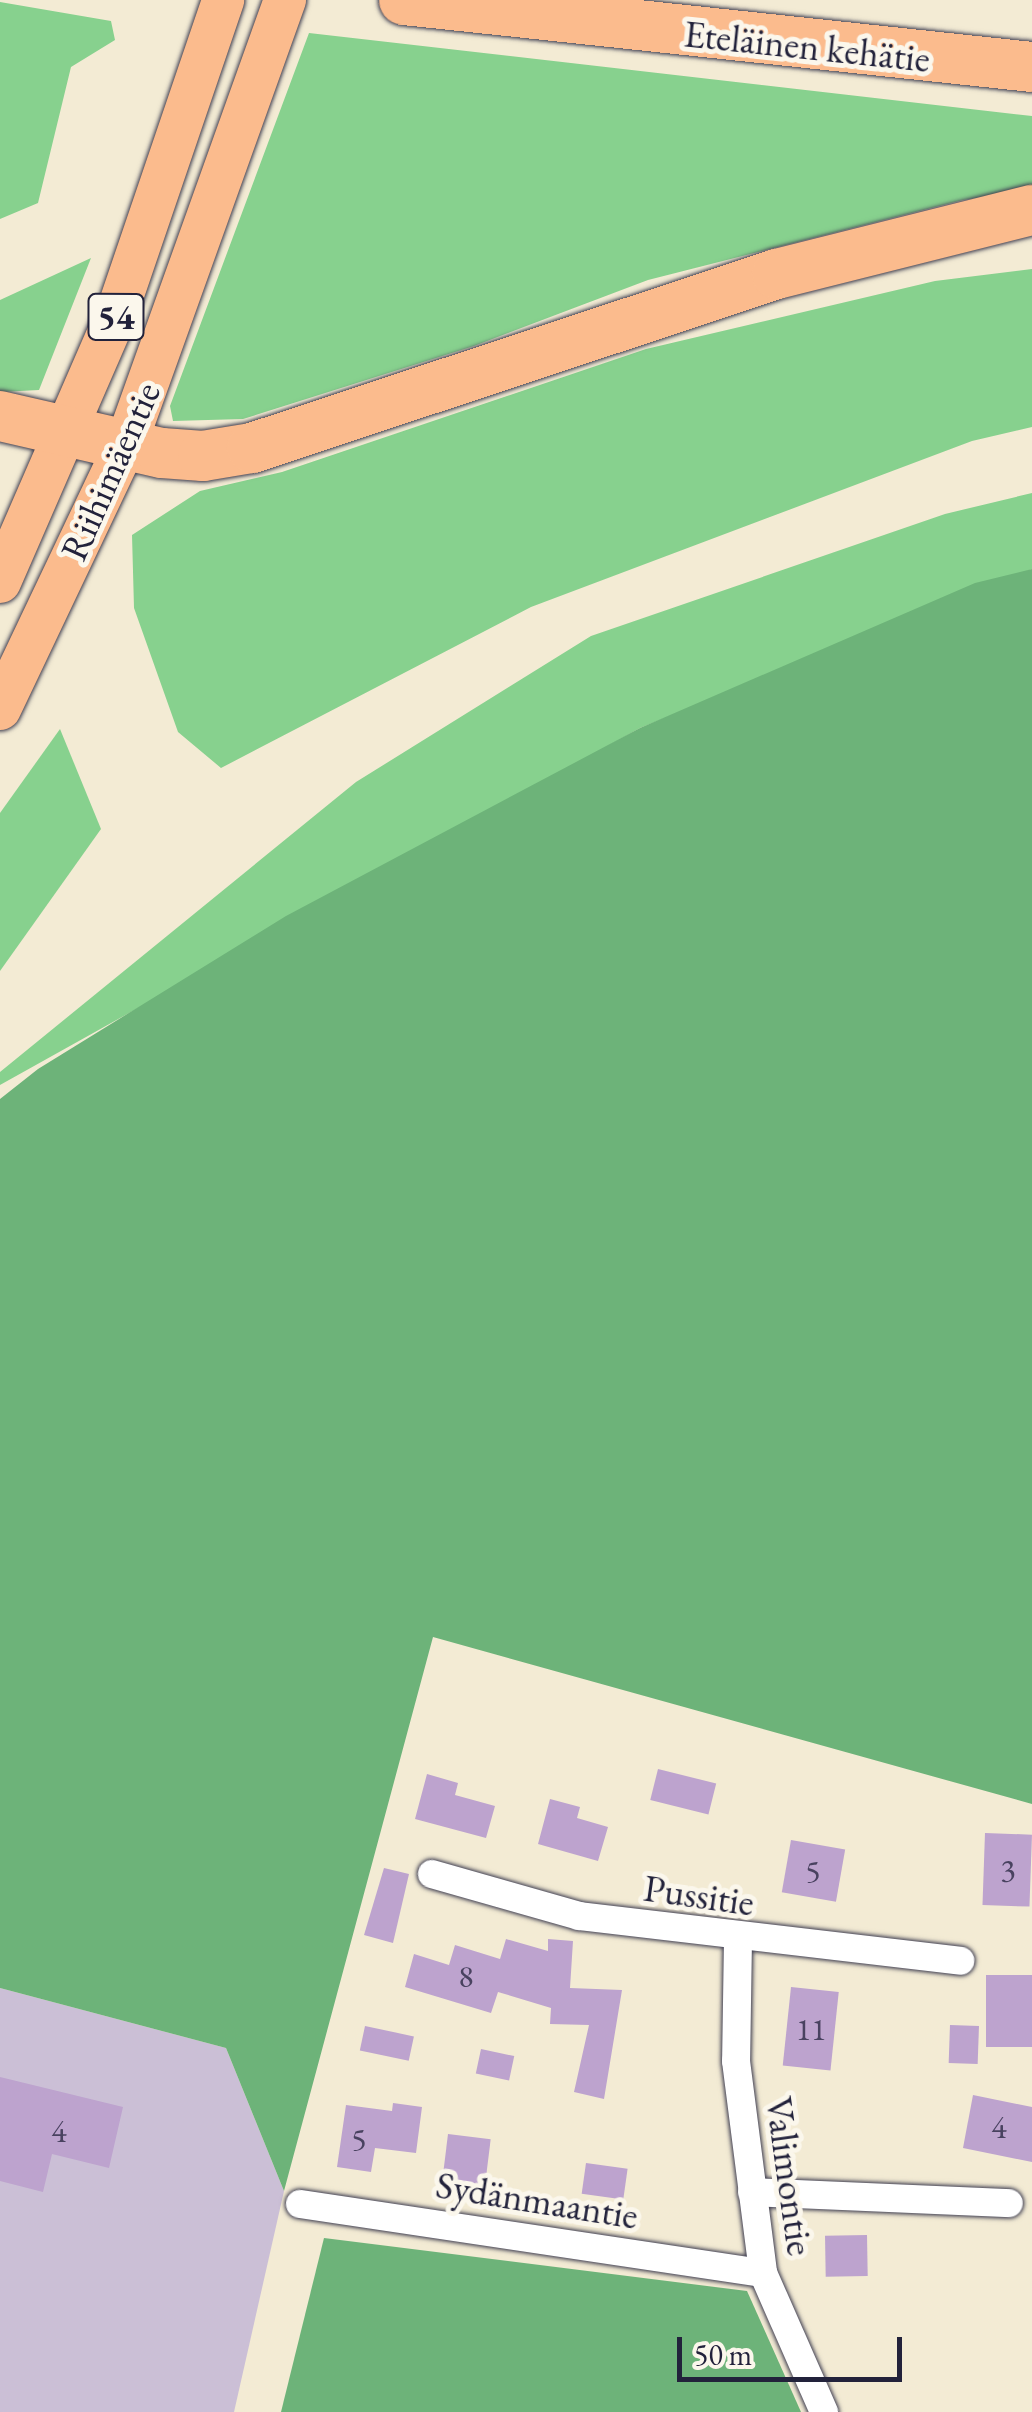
<!DOCTYPE html>
<html>
<head>
<meta charset="utf-8">
<style>
	body { margin:0 }
	#map { position:relative; width:1032px; height:2412px; overflow:hidden; background:#f3ebd4; font-family:"EB Garamond",serif }
	div>[style] { position:absolute }
	.industrial>* { inset:0; background:#cbbfd6 }
	.green>* { inset:0; background:#87d18e }
	.forest>* { inset:0; background:#6db379 }
	.building>* { inset:0; background:#bda3ce; transform-origin:0 0 }
	.roads { filter:drop-shadow(0 0 2px #414052) drop-shadow(0 0 2px #414052) }
	.street>* { height:28px; margin:-14px; padding:0 14px; transform-origin:14px; border-radius:14px; background:#fff }
	.primary>* { height:42px; margin:-21px; padding:0 21px; transform-origin:21px; border-radius:21px; background:#fbbb8d }
	.highway>* { height:50px; margin:-25px; padding:0 25px; transform-origin:25px; border-radius:25px; background:#fbbb8d }
	span { translate:-50% -50%; white-space:nowrap; text-align:center; line-height:1.15; -webkit-text-stroke:10px #fbf7ec; paint-order:stroke }
	.number-label { font-size:32px; color:#494260 }
	.number-label span { -webkit-text-stroke-width:0 }
	.shield-label span { padding:2px 8px; background:#fbf7ec; border:2px solid; border-radius:8px; -webkit-text-stroke-width:0 }
	.shield-label { font-size:35px; color:#22223b; font-weight:700 }
	.street-label { font-size:38px; color:#22223b }
	.scale { position:absolute; left:677px; top:2337px; width:225px; height:45px; box-sizing:border-box; border:5px solid #22223b; border-top:0; padding-left:12px; font-size:30px; line-height:35px; white-space:nowrap; color:#22223b; -webkit-text-stroke:8px #fbf7ec; paint-order:stroke }
</style>
</head>
<body>
<div id="map">
	<div class="industrial">
		<i style="clip-path:polygon(0 1988px,226px 2048px,284px 2191px,234px 2412px,0 2412px)"></i>
	</div>
	<div class="green">
		<i style="clip-path:polygon(0 2px,111px 21px,115px 40px,71px 67px,38px 203px,0 219px)"></i>
		<i style="clip-path:polygon(309px 33px,1032px 116px,1032px 190px,963px 200px,648px 280px,474px 346px,243px 419px,173px 421px,170px 406px)"></i>
		<i style="clip-path:polygon(91px 258px,39px 390px,0 392px,0 300px)"></i>
		<i style="clip-path:polygon(1032px 269px,1032px 427px,972px 441px,531px 607px,221px 768px,178px 732px,134px 608px,132px 535px,200px 491px,282px 472px,646px 349px,935px 281px)"></i>
		<i style="clip-path:polygon(1032px 493px,1032px 569px,640px 728px,0 1085px,0 1072px,356px 782px,591px 636px,945px 514px)"></i>
		<i style="clip-path:polygon(60px 729px,101px 829px,0 971px,0 813px)"></i>
	</div>
	<div class="forest">
		<i style="clip-path:polygon(1032px 569px,1032px 1804px,433px 1637px,284px 2191px,226px 2048px,0 1988px,0 1099px,38px 1069px,286px 916px,640px 728px,975px 583px)"></i>
		<i style="clip-path:polygon(324px 2238px,747px 2291px,801px 2412px,281px 2412px)"></i>
	</div>
	<div class="building">
		<i style="left:658px;top:1769px;width:60px;height:32px;rotate:14deg"></i>
		<i style="clip-path:polygon(427px 1774px,458px 1783px,455px 1795px,495px 1806px,486px 1838px,415px 1819px)"></i>
		<i style="clip-path:polygon(550px 1799px,580px 1807px,577px 1818px,608px 1827px,598px 1861px,538px 1844px)"></i>
		<i style="left:985px;top:1833px;width:47px;height:72px;rotate:2deg"></i>
		<i style="left:791px;top:1840px;width:55px;height:53px;rotate:10deg"></i>
		<i style="clip-path:polygon(384px 1868px,409px 1874px,393px 1943px,364px 1935px)"></i>
		<i style="clip-path:polygon(506px 1939px,548px 1951px,548px 1939px,573px 1941px,570px 1988px,622px 1990px,604px 2099px,574px 2092px,589px 2025px,550px 2024px,551px 2008px,498px 1992px,491px 2013px,405px 1987px,414px 1954px,449px 1965px,455px 1945px,500px 1959px)"></i>
		<i style="left:986px;top:1975px;width:46px;height:72px"></i>
		<i style="left:791px;top:1987px;width:48px;height:79px;rotate:6deg"></i>
		<i style="left:950px;top:2025px;width:29px;height:38px;rotate:2deg"></i>
		<i style="left:365px;top:2026px;width:50px;height:25px;rotate:12deg"></i>
		<i style="left:481px;top:2049px;width:34px;height:25px;rotate:12deg"></i>
		<i style="clip-path:polygon(0 2077px,123px 2107px,109px 2168px,52px 2154px,43px 2192px,0 2181px)"></i>
		<i style="clip-path:polygon(973px 2095px,1032px 2107px,1032px 2162px,963px 2148px)"></i>
		<i style="clip-path:polygon(393px 2103px,422px 2107px,416px 2153px,375px 2148px,371px 2172px,337px 2167px,346px 2105px,392px 2111px)"></i>
		<i style="left:448px;top:2134px;width:43px;height:46px;rotate:7deg"></i>
		<i style="left:586px;top:2163px;width:42px;height:31px;rotate:8deg"></i>
		<i style="left:867px;top:2235px;width:41px;height:42px;rotate:89deg"></i>
	</div>
	<div class="roads">
		<div class="street">
			<i style="left:432px;top:1874px;width:153px;rotate:15.9deg"></i>
			<i style="left:579px;top:1916px;width:384px;rotate:6.7deg"></i>
			<i style="left:738px;top:1939px;width:122px;rotate:90.9deg"></i>
			<i style="left:736px;top:2061px;width:214px;rotate:82.7deg"></i>
			<i style="left:763px;top:2273px;width:152px;rotate:66.3deg"></i>
			<i style="left:752px;top:2192px;width:257px;rotate:2.5deg"></i>
			<i style="left:300px;top:2204px;width:468px;rotate:8.5deg"></i>
		</div>
		<div class="primary">
			<i style="left:0;top:582px;width:288px;rotate:-66.5deg"></i>
			<i style="left:115px;top:318px;width:336px;rotate:-71.2deg"></i>
			<i style="left:0;top:709px;width:293px;rotate:-64.6deg"></i>
			<i style="left:126px;top:444px;width:472px;rotate:-70.3deg"></i>
		</div>
		<div class="highway">
			<i style="left:404px;top:0;width:632px;rotate:6.09deg"></i>
			<i style="left:0;top:416px;width:166px;rotate:12.9deg"></i>
			<i style="left:162px;top:453px;width:41px;rotate:4.2deg"></i>
			<i style="left:203px;top:456px;width:50px;rotate:-9.3deg"></i>
			<i style="left:252px;top:448px;width:553px;rotate:-18.34deg"></i>
			<i style="left:777px;top:274px;width:263px;rotate:-14.1deg"></i>
		</div>
	</div>
	<div class="number-label">
		<span style="left:1008px;top:1870px">3</span>
		<span style="left:813px;top:1871px">5</span>
		<span style="left:466px;top:1976px">8</span>
		<span style="left:811px;top:2029px">11</span>
		<span style="left:999px;top:2127px">4</span>
		<span style="left:59px;top:2131px">4</span>
		<span style="left:359px;top:2139px">5</span>
	</div>
	<div class="shield-label">
		<span style="left:116px;top:317px">54</span>
	</div>
	<div class="street-label">
		<span style="left:807px;top:46px;rotate:6deg">Eteläinen kehätie</span>
		<span style="left:110px;top:471px;rotate:-66deg">Riihimäentie</span>
		<span style="left:699px;top:1895px;rotate:8deg">Pussitie</span>
		<span style="left:790px;top:2176px;rotate:82deg">Valimontie</span>
		<span style="left:537px;top:2200px;rotate:9deg">Sydänmaantie</span>
	</div>
	<div class="scale">50 m</div>
</div>
</body>
</html>
